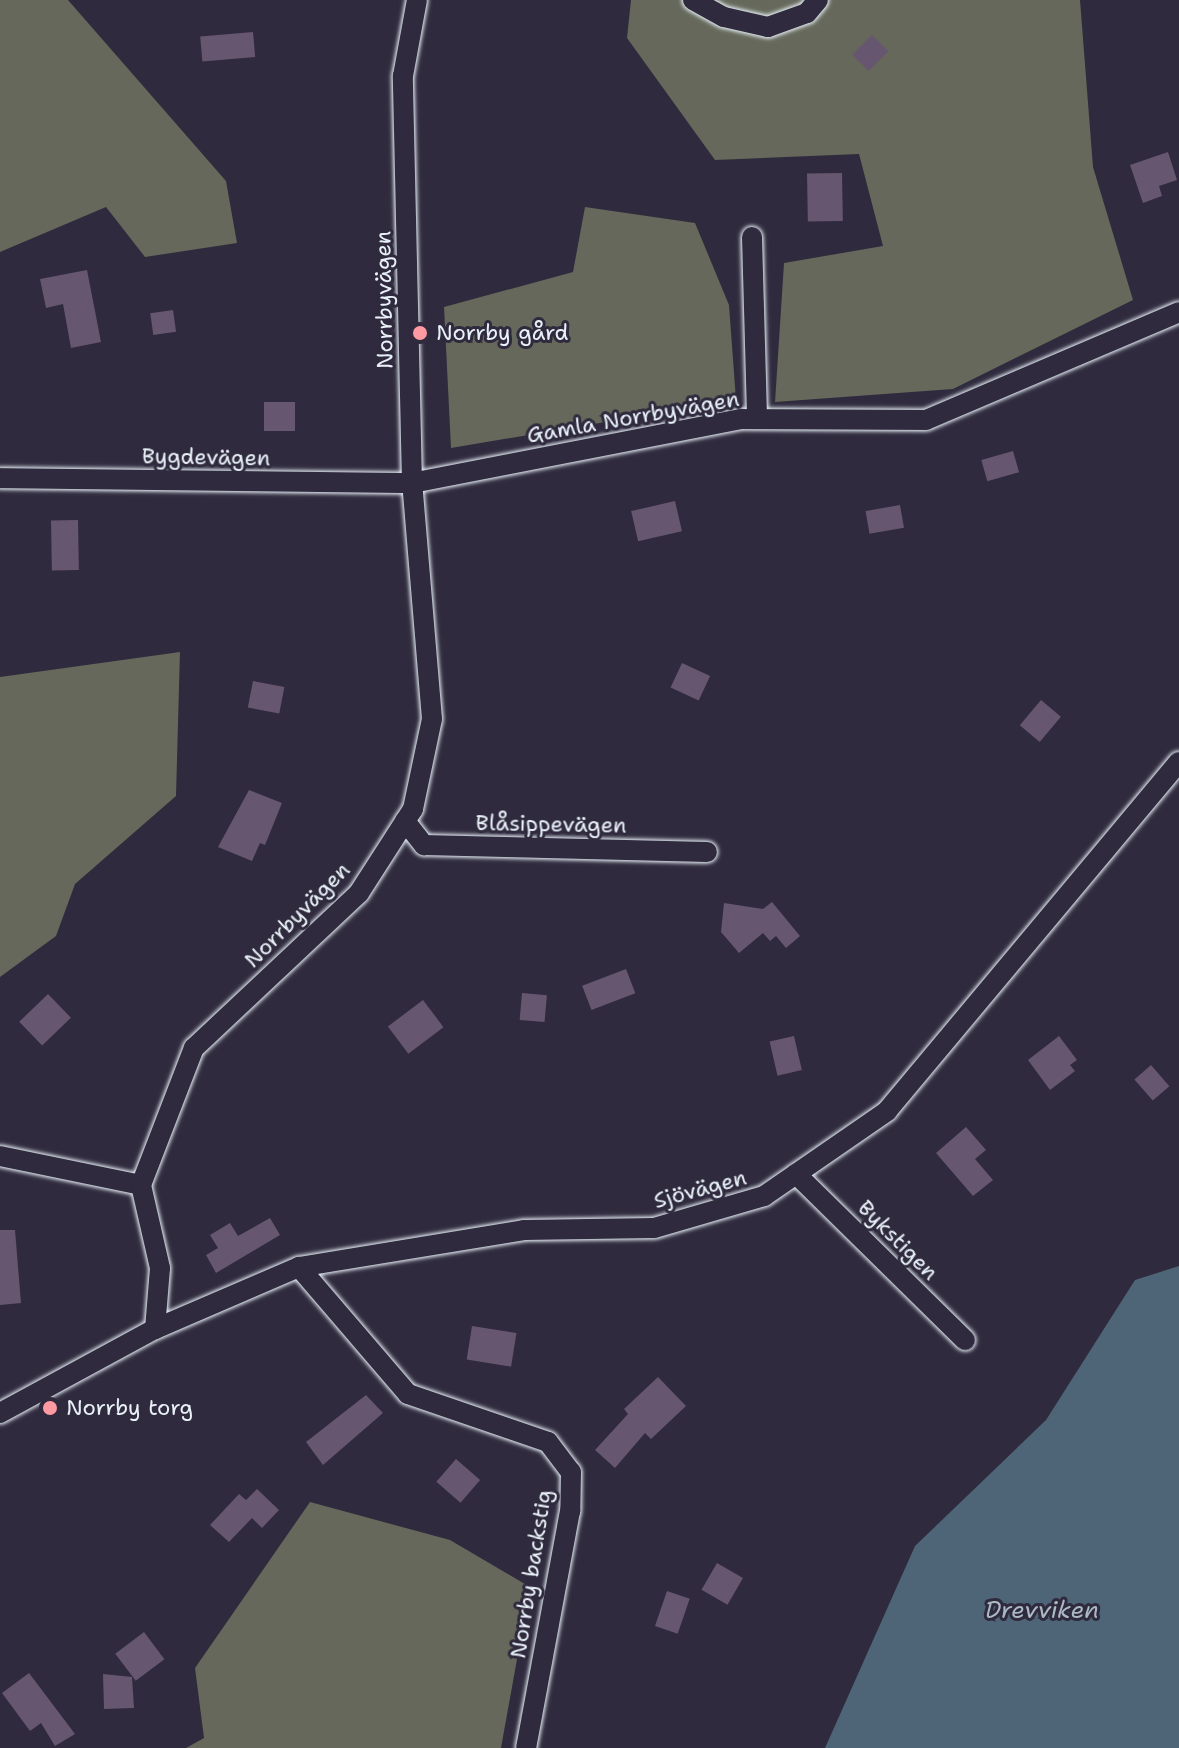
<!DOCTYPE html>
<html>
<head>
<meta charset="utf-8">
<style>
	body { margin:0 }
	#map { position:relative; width:1179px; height:1748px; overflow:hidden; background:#2f2a3d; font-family:"Shantell Sans",sans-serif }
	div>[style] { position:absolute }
	.green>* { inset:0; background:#65685a }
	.water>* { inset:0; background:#4d6577 }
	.building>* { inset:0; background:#675670; transform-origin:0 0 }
	.roads { filter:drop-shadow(0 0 2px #e8f1f8) drop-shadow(0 0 2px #e8f1f8) }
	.street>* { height:20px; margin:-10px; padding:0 10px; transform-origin:10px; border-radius:10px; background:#2f2a3d }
	.dots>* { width:22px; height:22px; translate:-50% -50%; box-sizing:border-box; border:4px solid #2f2a3d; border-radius:50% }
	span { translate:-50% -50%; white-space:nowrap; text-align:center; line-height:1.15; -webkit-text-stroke:6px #2f2a3d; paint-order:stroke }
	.street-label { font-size:22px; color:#e8f1f8 }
	.poi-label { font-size:22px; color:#e8f1f8 }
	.left { translate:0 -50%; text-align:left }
	.water-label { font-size:24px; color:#aab9c4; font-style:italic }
</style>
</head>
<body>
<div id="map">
	<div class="green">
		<i style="clip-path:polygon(0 0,68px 0,226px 181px,237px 243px,145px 257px,106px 207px,0 252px)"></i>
		<i style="clip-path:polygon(631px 0,1080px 0,1093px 167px,1133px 300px,953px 389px,775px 402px,784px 263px,883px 246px,859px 154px,715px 160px,627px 38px)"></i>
		<i style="clip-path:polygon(585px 207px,695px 223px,729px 305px,736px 400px,451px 448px,444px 307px,573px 272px)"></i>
		<i style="clip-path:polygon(180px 652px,176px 796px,75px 884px,56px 936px,0 977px,0 677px)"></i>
		<i style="clip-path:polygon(310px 1502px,450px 1540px,530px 1587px,501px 1748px,186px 1748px,204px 1738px,195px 1668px)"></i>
	</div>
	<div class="water">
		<i style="clip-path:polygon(1179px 1266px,1179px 1748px,825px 1748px,915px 1546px,1046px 1420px,1135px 1280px)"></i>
	</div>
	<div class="building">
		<i style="left:253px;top:32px;width:25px;height:53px;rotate:85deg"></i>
		<i style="left:872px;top:35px;width:23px;height:28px;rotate:45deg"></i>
		<i style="clip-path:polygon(1168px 152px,1177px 180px,1159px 186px,1162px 196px,1143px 203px,1130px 165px)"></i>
		<i style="left:842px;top:173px;width:48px;height:35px;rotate:89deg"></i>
		<i style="clip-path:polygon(87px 270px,101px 342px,71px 348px,63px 304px,46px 308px,40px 279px)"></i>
		<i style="left:173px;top:310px;width:22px;height:23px;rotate:82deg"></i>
		<i style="left:264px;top:402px;width:31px;height:29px"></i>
		<i style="left:1013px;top:451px;width:22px;height:33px;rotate:74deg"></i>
		<i style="left:675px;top:501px;width:31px;height:45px;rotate:77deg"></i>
		<i style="left:900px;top:505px;width:23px;height:35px;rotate:80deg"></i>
		<i style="left:78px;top:520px;width:50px;height:27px;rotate:89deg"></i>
		<i style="left:682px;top:663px;width:31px;height:27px;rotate:25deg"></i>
		<i style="left:253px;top:681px;width:32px;height:27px;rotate:11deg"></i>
		<i style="left:1041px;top:700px;width:26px;height:33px;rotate:40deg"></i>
		<i style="clip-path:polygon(249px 790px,282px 803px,265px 845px,260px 843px,252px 861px,218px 847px)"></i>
		<i style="clip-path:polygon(772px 902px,800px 936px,786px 948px,776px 936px,770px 941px,763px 933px,739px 953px,721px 932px,724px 903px,763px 909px)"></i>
		<i style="left:626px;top:969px;width:26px;height:47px;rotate:69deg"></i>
		<i style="left:522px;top:993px;width:25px;height:27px;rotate:5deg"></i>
		<i style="left:48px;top:994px;width:33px;height:40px;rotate:46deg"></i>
		<i style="left:423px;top:1000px;width:34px;height:44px;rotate:53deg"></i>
		<i style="left:794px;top:1036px;width:35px;height:25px;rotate:77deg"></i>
		<i style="clip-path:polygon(1059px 1036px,1077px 1060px,1070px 1065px,1075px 1071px,1050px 1090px,1028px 1060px)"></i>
		<i style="left:1151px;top:1065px;width:28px;height:22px;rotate:49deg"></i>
		<i style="clip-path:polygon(966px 1127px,986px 1150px,975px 1159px,993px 1180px,973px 1196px,936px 1153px)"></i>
		<i style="clip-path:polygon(270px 1218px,280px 1235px,216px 1273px,206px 1255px,218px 1248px,210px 1235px,230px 1223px,238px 1236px)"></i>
		<i style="clip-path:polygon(0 1230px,15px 1230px,21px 1303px,0 1305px)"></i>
		<i style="left:472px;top:1326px;width:45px;height:34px;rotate:9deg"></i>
		<i style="clip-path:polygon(658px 1377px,686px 1406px,651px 1439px,645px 1433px,615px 1468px,595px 1450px,628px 1414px,624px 1409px)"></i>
		<i style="clip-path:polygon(366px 1395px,383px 1413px,323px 1465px,306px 1442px)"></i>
		<i style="left:456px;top:1459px;width:32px;height:30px;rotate:41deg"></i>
		<i style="clip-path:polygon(257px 1489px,279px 1510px,262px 1528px,252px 1518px,229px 1542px,210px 1525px,239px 1494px,246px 1500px)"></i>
		<i style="left:717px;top:1563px;width:30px;height:31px;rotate:30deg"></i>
		<i style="left:667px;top:1591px;width:24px;height:37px;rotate:19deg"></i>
		<i style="left:144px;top:1632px;width:34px;height:36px;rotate:53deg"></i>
		<i style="clip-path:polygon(29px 1673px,75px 1734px,55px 1746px,41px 1723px,30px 1731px,2px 1693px)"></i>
		<i style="clip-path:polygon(103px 1674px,132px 1677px,134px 1708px,104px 1709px)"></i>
	</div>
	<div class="roads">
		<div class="street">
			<i style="left:693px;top:0;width:35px;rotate:29deg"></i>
			<i style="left:724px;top:17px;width:45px;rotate:12.8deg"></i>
			<i style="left:768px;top:27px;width:41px;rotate:-19.7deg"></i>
			<i style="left:807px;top:13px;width:17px;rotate:-50deg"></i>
			<i style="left:752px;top:237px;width:182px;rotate:88.4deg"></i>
			<i style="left:0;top:478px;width:412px;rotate:0.7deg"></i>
			<i style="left:412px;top:483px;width:335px;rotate:-11deg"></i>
			<i style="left:741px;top:419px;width:185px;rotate:0.3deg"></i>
			<i style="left:926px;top:420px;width:275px;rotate:-23.1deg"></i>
			<i style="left:405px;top:821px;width:31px;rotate:52deg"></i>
			<i style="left:424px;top:845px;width:283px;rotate:1.4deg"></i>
			<i style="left:0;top:1156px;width:144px;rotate:11.6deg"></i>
			<i style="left:796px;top:1174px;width:237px;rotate:44.5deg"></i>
			<i style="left:299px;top:1267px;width:167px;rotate:49.4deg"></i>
			<i style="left:408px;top:1394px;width:148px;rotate:18.9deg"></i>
			<i style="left:548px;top:1442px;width:38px;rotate:53deg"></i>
			<i style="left:571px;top:1472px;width:39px;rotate:91deg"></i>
			<i style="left:570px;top:1511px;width:241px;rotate:100.5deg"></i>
			<i style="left:155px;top:1329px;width:157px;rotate:-23.3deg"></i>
			<i style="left:299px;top:1267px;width:228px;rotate:-9.3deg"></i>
			<i style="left:524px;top:1230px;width:130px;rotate:-0.9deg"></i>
			<i style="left:654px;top:1228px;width:115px;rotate:-16.2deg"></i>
			<i style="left:764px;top:1196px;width:150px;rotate:-34.6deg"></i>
			<i style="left:887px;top:1111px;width:455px;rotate:-50.1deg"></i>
			<i style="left:0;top:1413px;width:176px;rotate:-28.5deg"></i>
			<i style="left:155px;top:1329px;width:61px;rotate:-85.3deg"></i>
			<i style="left:160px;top:1268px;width:85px;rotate:-102.9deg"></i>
			<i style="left:141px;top:1185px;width:147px;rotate:-68.9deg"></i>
			<i style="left:194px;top:1048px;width:226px;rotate:-43.2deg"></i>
			<i style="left:359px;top:893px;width:100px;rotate:-57.3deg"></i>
			<i style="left:413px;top:809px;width:92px;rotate:-78.1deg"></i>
			<i style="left:432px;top:719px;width:237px;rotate:-94.8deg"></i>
			<i style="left:412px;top:483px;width:407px;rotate:-91.3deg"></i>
			<i style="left:403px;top:76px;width:77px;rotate:-79.6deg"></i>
		</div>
	</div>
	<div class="dots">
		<i style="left:420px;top:333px;background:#ff9aa2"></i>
		<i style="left:50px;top:1408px;background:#ff9aa2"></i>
	</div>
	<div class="street-label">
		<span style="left:384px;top:300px;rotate:-91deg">Norrbyvägen</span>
		<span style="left:633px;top:417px;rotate:-10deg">Gamla Norrbyvägen</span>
		<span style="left:206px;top:457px;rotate:1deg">Bygdevägen</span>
		<span style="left:551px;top:824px;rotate:1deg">Blåsippevägen</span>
		<span style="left:297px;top:915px;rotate:-45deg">Norrbyvägen</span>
		<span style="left:700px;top:1189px;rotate:-15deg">Sjövägen</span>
		<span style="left:898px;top:1240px;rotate:45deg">Bykstigen</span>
		<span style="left:531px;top:1574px;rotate:-81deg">Norrby backstig</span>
	</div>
	<div class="poi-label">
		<span class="left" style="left:436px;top:333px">Norrby gård</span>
		<span class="left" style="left:66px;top:1408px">Norrby torg</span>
	</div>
	<div class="water-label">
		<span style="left:1042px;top:1611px">Drevviken</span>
	</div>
</div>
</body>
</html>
